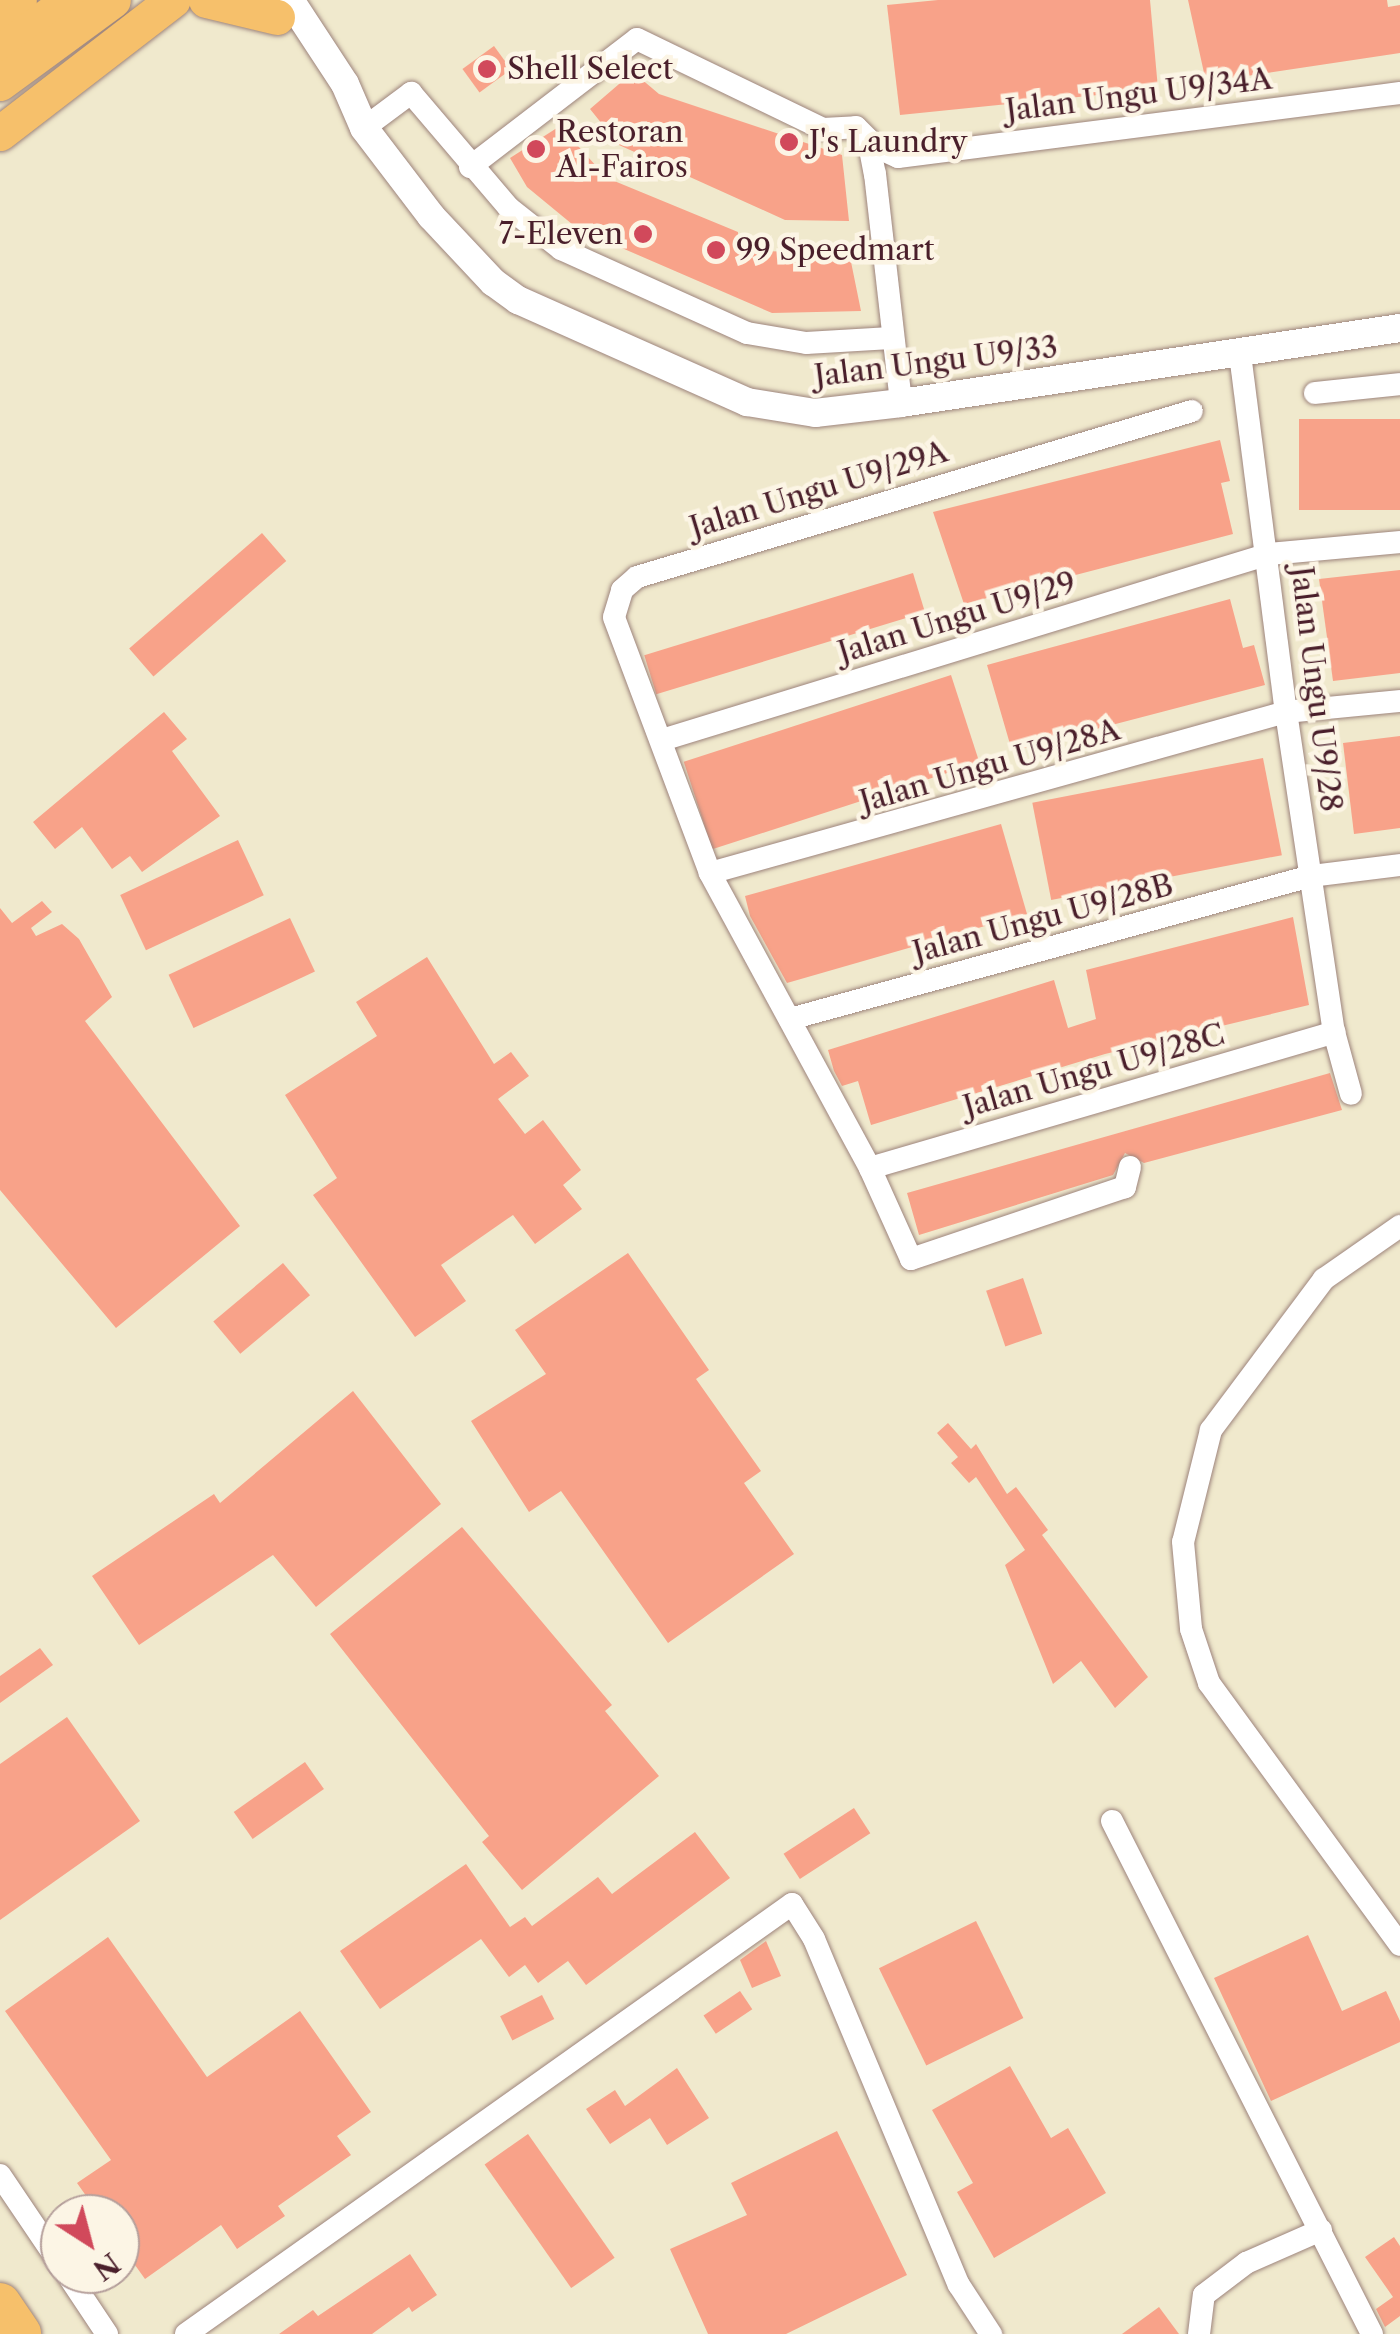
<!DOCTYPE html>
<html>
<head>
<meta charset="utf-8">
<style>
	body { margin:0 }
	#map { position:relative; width:1400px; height:2334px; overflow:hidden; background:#f0e9cd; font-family:"Libre Caslon Text",serif }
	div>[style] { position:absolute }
	.building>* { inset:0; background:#f8a289; transform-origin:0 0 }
	.roads { filter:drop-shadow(0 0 2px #9d847c) drop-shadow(0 0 2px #9d847c) }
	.minor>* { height:22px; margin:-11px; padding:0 11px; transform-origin:11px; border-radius:11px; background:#fff }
	.tertiary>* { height:28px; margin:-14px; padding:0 14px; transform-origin:14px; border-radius:14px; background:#fff }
	.primary>* { height:35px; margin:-17.5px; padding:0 17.5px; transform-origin:17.5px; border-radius:17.5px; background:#f6c06b }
	.motorway>* { height:42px; margin:-21px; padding:0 21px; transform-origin:21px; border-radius:21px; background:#f6c06b }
	.dots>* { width:28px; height:28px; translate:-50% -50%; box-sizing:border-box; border:5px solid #fcf5e5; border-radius:50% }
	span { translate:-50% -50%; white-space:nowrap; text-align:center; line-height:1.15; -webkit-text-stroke:9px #fcf5e5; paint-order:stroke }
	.poi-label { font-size:30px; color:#4a1f2b }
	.left { translate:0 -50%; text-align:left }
	.right { translate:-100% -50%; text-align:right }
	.street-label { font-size:30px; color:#4a1f2b }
	.north { position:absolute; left:40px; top:2194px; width:100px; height:100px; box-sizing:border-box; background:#fcf5e5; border:2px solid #b59f9b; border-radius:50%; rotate:144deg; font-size:28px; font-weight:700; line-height:40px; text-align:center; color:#4a1f2b }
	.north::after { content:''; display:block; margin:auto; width:35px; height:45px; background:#d1495b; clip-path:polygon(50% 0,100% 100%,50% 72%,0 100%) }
</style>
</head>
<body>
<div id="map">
	<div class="building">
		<i style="clip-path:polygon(938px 0,1150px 0,1158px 89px,900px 115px,887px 5px)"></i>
		<i style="clip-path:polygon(1188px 0,1387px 0,1388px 7px,1400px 5px,1400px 53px,1206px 82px)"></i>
		<i style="left:494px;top:46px;width:29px;height:39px;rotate:54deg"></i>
		<i style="clip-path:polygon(633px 72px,659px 94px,842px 155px,849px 221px,785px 220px,619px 145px,590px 109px)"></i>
		<i style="clip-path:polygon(560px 126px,607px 178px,738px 232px,739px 251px,849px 252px,861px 311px,772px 313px,578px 229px,527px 187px,510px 158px)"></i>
		<i style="left:1400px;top:419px;width:91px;height:101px;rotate:90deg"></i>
		<i style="clip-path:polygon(1220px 440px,1230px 481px,1221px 483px,1233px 534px,964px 604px,933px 512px)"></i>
		<i style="left:262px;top:533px;width:37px;height:176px;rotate:49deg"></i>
		<i style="clip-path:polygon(1400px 570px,1400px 673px,1333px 681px,1319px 579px)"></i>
		<i style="left:913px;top:573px;width:41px;height:281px;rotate:73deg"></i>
		<i style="clip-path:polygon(1230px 599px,1243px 648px,1254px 645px,1265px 685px,1012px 751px,987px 665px)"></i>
		<i style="left:951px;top:675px;width:92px;height:281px;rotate:72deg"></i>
		<i style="clip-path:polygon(164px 712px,187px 739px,172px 751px,220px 816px,142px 872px,130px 856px,112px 869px,82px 827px,55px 849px,33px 822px)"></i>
		<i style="clip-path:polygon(1400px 736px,1400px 828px,1354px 834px,1343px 743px)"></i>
		<i style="left:1263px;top:758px;width:99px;height:235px;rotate:79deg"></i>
		<i style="clip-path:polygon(1001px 824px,1027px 914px,787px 983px,750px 916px,745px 896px)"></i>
		<i style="left:238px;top:840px;width:61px;height:130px;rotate:65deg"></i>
		<i style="clip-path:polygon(42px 901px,52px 912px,31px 928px,36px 936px,62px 924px,79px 939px,112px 997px,85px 1021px,240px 1226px,116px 1328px,0 1190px,0 908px,12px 923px)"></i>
		<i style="clip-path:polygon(1293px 917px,1309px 1005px,1105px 1054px,871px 1125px,858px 1081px,842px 1086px,834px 1071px,828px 1050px,1054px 980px,1068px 1028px,1096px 1019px,1086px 970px)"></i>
		<i style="left:290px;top:918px;width:59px;height:134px;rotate:65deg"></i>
		<i style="clip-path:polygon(427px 957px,494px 1064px,511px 1052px,529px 1076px,498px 1099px,525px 1134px,543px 1120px,581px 1170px,563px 1185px,582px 1209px,535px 1244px,513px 1215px,441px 1265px,466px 1301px,415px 1337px,313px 1195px,337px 1178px,285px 1095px,377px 1036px,356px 1002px)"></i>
		<i style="clip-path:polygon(1330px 1073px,1342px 1110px,1144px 1163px,1125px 1153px,1113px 1175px,919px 1235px,907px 1193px)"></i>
		<i style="clip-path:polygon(628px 1253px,709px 1370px,696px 1379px,761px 1471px,744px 1483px,794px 1554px,668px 1643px,561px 1491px,529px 1512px,471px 1421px,546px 1374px,515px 1330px)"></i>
		<i style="left:283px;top:1263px;width:42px;height:91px;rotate:50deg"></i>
		<i style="left:1023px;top:1278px;width:59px;height:39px;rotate:71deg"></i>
		<i style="clip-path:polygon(353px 1391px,441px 1504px,316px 1607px,273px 1555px,139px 1645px,92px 1576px,214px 1494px,220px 1503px)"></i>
		<i style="clip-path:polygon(948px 1423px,971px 1449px,976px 1444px,1007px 1494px,1016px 1487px,1048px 1530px,1042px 1535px,1148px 1677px,1115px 1708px,1081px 1661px,1053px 1684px,1005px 1565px,1025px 1550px,976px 1477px,969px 1483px,951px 1463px,958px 1457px,937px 1433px)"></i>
		<i style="clip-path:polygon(462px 1527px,612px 1705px,605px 1711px,659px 1776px,522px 1890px,482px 1842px,489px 1836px,330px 1634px)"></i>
		<i style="clip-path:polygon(40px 1648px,53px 1665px,0 1703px,0 1676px)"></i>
		<i style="clip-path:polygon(67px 1717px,140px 1821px,0 1920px,0 1764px)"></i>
		<i style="left:305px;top:1762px;width:33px;height:87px;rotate:55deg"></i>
		<i style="left:854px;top:1808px;width:30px;height:84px;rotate:57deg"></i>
		<i style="clip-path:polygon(695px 1832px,730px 1878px,586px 1985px,568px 1961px,538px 1983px,525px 1965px,509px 1977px,481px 1939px,380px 2009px,340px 1951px,466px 1864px,510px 1927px,525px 1917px,532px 1926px,598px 1877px,612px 1894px)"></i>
		<i style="left:976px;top:1921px;width:108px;height:108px;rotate:64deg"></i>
		<i style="clip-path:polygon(1308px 1935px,1342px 2011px,1386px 1991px,1400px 2021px,1400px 2042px,1271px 2101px,1214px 1978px)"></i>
		<i style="clip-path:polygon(108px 1937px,207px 2077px,300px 2011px,371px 2112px,337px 2136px,351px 2155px,278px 2206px,285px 2216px,237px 2249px,221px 2225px,145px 2279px,120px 2244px,120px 2214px,99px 2214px,77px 2183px,111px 2160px,5px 2011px)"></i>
		<i style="clip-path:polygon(766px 1941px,781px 1976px,752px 1988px,740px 1960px)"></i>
		<i style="left:740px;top:1991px;width:22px;height:44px;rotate:56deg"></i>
		<i style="left:542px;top:1995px;width:27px;height:47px;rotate:63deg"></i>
		<i style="clip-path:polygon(1010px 2066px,1051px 2138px,1068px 2128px,1106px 2193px,994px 2258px,957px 2192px,973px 2183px,932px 2110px)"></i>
		<i style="clip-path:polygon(677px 2068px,709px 2118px,667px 2145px,650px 2118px,610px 2144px,586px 2109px,615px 2090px,625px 2106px)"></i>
		<i style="clip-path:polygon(837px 2131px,907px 2275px,786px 2334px,708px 2334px,670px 2249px,747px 2215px,731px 2183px)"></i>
		<i style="left:528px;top:2134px;width:151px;height:53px;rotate:55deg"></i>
		<i style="clip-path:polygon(1394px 2237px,1400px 2246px,1400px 2316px,1385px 2327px,1376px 2309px,1393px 2297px,1365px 2257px)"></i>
		<i style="clip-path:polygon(410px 2254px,437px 2295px,412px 2312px,409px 2307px,372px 2334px,279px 2334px,313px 2310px,318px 2316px)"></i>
		<i style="clip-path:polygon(1159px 2307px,1179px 2334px,1122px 2334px)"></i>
	</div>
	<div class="roads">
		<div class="minor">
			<i style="left:364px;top:128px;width:59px;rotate:-36.7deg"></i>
			<i style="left:411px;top:93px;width:151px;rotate:49.6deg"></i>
			<i style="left:509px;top:208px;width:66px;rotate:38.3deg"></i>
			<i style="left:561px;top:249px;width:204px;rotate:24.3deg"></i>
			<i style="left:747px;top:333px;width:60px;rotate:9.6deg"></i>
			<i style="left:806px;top:343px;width:85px;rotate:-3.4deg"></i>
			<i style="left:887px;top:152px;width:12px;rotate:24deg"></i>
			<i style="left:898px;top:157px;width:506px;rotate:-7.27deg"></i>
			<i style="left:470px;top:167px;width:210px;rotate:-37.5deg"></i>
			<i style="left:637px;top:39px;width:207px;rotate:25.8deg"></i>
			<i style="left:823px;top:129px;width:33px;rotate:-3deg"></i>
			<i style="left:856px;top:127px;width:17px;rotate:45deg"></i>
			<i style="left:868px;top:139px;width:36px;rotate:79deg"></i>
			<i style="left:875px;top:174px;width:230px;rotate:83.5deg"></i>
			<i style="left:1240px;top:354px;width:361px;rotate:82.7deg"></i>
			<i style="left:1286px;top:712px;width:324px;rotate:81.5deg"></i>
			<i style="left:1334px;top:1032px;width:64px;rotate:74.7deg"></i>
			<i style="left:1315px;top:393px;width:85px;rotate:-6deg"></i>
			<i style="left:662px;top:740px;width:635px;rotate:-17.04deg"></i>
			<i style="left:1269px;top:554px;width:132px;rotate:-5.2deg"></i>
			<i style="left:710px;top:873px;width:598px;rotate:-15.62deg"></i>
			<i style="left:1286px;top:712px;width:115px;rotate:-5.5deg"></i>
			<i style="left:790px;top:1019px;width:540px;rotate:-15.35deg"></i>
			<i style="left:1311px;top:876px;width:90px;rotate:-7deg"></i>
			<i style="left:1130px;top:1167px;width:21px;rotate:104deg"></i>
			<i style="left:1125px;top:1187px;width:226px;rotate:161.4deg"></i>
			<i style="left:911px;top:1259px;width:100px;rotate:-114.3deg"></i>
			<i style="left:870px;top:1168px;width:336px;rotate:-118.5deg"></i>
			<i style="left:710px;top:873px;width:273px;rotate:-110.6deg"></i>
			<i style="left:614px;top:617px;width:28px;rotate:-73deg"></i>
			<i style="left:622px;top:590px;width:20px;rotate:-41deg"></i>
			<i style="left:637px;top:577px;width:579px;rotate:-16.65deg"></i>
			<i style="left:870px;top:1168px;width:484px;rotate:-16.3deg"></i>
			<i style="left:1400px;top:1226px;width:93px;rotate:145.1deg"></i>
			<i style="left:1324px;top:1279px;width:189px;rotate:126.8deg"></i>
			<i style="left:1211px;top:1430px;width:115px;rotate:104deg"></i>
			<i style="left:1183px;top:1542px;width:87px;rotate:84.7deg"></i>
			<i style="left:1191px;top:1629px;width:57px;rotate:71.6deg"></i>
			<i style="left:1209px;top:1683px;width:324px;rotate:53.9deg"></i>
			<i style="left:1112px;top:1821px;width:575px;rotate:63.12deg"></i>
			<i style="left:0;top:2175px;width:107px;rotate:56deg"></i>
			<i style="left:67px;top:2274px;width:72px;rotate:56.3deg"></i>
			<i style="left:186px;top:2334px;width:743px;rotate:-35.36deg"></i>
			<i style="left:792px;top:1904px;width:41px;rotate:57.8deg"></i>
			<i style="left:814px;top:1939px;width:375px;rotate:67.3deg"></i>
			<i style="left:959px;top:2285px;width:59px;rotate:56.9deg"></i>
			<i style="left:1199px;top:2334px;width:39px;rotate:-83deg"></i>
			<i style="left:1204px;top:2295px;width:53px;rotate:-37.3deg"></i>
			<i style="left:1246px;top:2263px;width:82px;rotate:-23.7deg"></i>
		</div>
		<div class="tertiary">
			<i style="left:290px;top:0;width:100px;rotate:56.8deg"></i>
			<i style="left:345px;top:84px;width:48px;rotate:66.6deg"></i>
			<i style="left:364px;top:128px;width:111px;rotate:52.7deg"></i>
			<i style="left:431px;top:216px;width:91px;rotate:46.8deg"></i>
			<i style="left:493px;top:282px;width:31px;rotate:36deg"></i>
			<i style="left:518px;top:300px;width:251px;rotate:24deg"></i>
			<i style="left:747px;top:402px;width:69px;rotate:9.2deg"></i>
			<i style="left:815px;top:413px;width:87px;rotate:-6.6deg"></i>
			<i style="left:901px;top:403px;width:505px;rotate:-8.55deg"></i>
		</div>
		<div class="primary">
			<i style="left:206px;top:0;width:73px;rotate:13.5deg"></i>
			<i style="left:0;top:15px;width:24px;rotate:-38deg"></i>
			<i style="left:0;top:51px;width:86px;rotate:-36.5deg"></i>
			<i style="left:0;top:83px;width:140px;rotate:-36.3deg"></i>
			<i style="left:0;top:133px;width:218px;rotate:-37.6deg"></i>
		</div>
		<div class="motorway">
			<i style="left:0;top:2304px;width:36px;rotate:56deg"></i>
		</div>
	</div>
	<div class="dots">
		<i style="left:487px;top:69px;background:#d1495b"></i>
		<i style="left:789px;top:142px;background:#d1495b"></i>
		<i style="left:536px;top:149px;background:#d1495b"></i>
		<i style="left:643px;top:234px;background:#d1495b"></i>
		<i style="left:716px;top:250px;background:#d1495b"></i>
	</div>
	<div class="poi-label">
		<span class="left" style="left:507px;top:69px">Shell Select</span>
		<span class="left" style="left:556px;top:149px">Restoran<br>Al-Fairos</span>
		<span class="left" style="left:809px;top:142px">J's Laundry</span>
		<span class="right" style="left:623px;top:234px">7-Eleven</span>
		<span class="left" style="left:736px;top:250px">99 Speedmart</span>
	</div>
	<div class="street-label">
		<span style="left:1139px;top:95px;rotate:-7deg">Jalan Ungu U9/34A</span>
		<span style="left:936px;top:362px;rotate:-7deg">Jalan Ungu U9/33</span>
		<span style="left:819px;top:490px;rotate:-17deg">Jalan Ungu U9/29A</span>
		<span style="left:957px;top:618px;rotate:-17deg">Jalan Ungu U9/29</span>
		<span style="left:1316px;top:689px;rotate:83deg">Jalan Ungu U9/28</span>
		<span style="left:990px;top:766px;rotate:-16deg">Jalan Ungu U9/28A</span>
		<span style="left:1043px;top:919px;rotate:-15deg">Jalan Ungu U9/28B</span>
		<span style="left:1094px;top:1071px;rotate:-16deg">Jalan Ungu U9/28C</span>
	</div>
	<div class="north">N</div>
</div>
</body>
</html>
